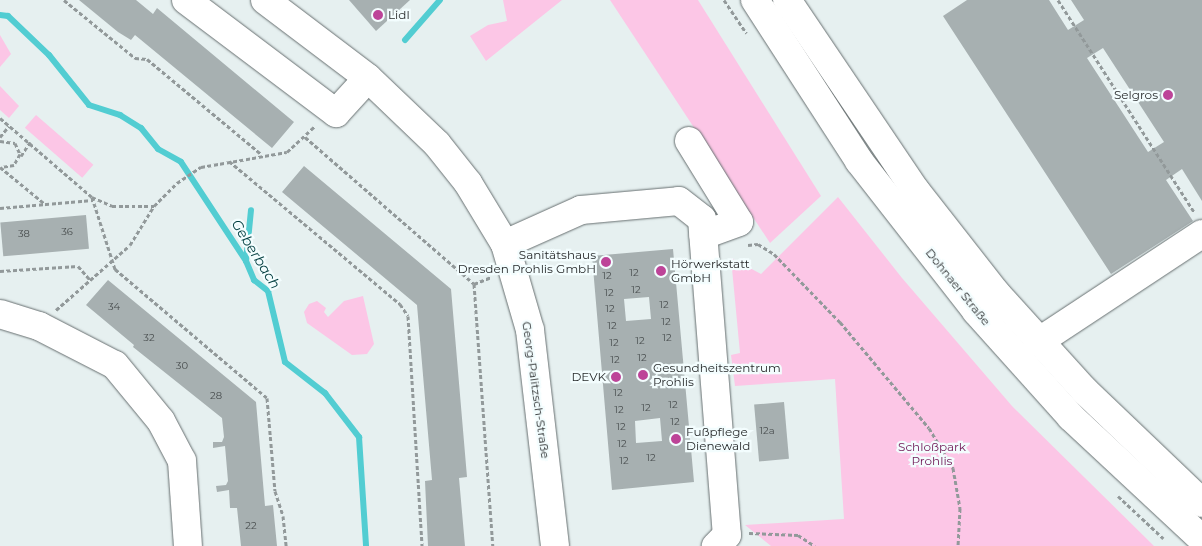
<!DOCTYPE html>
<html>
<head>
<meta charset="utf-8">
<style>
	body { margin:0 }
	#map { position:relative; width:1202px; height:546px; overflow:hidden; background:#e6f0f0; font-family:Montserrat,sans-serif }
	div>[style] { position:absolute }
	.green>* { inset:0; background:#fcc6e6; transform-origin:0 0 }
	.stream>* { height:6px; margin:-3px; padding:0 3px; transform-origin:3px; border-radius:3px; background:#52cdd2 }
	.building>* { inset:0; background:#a7b0b1; transform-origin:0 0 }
	.path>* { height:3px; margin-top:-1.5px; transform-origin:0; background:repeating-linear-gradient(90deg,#92999a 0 4px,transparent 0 6.5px) }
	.roads { filter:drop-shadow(0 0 1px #676f70) drop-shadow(0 0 1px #676f70) }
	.minor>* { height:28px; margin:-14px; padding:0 14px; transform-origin:14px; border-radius:14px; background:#fff }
	.major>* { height:28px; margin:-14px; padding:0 14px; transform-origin:14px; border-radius:14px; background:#fff }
	.dots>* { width:14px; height:14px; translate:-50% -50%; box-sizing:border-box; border:2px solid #f3fdfe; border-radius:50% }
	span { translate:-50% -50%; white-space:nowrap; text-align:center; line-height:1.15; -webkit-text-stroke:4.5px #f3fdfe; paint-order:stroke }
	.number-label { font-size:10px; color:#484d4e }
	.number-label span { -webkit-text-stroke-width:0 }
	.poi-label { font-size:12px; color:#292c2d }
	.left { translate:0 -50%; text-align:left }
	.right { translate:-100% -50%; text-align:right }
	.street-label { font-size:12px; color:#292c2d }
	.park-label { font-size:12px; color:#701957 }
	.water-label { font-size:14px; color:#003d3f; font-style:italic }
</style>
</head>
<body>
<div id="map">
	<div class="green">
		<i style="clip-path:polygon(503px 0,562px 0,486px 61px,470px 36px,488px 25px,507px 21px)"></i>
		<i style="clip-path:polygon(610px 0,698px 0,821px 196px,770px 243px)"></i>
		<i style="clip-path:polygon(0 35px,11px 54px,0 67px)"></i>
		<i style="clip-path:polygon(0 86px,19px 106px,9px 118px,0 110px)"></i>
		<i style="left:36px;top:115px;width:76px;height:17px;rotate:41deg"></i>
		<i style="clip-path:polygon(838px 197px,902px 278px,1012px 406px,1154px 546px,771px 546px,745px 525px,844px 519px,835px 379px,735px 386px,731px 355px,740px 353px,731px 258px,761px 274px)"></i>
		<i style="clip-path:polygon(363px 296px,374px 344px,367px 354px,352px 355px,307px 323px,304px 312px,309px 304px,317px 301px,326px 308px,324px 312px,328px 317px,344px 301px)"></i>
	</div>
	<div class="stream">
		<i style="left:0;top:15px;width:8px;rotate:7deg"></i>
		<i style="left:8px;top:16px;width:57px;rotate:43.6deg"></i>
		<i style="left:49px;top:55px;width:64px;rotate:51.3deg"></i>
		<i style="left:89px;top:105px;width:33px;rotate:18deg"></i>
		<i style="left:120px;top:115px;width:25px;rotate:32deg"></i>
		<i style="left:141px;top:128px;width:27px;rotate:51deg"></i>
		<i style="left:158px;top:149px;width:26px;rotate:29deg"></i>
		<i style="left:181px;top:162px;width:118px;rotate:56.7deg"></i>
		<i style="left:246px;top:261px;width:21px;rotate:67deg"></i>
		<i style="left:254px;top:280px;width:18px;rotate:38deg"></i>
		<i style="left:268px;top:291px;width:73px;rotate:76.5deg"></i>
		<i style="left:285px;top:362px;width:51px;rotate:37.8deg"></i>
		<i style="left:325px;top:393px;width:56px;rotate:52.3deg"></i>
		<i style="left:359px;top:437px;width:109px;rotate:86.3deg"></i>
		<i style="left:405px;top:40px;width:53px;rotate:-48.8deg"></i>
		<i style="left:246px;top:261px;width:51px;rotate:-84.4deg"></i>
	</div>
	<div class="building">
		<i style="clip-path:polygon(79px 0,136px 0,153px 14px,157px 8px,294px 122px,272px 148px,135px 35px,131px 40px,118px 32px)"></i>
		<i style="clip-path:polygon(349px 0,410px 0,376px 31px)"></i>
		<i style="clip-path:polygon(evenodd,967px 0,1049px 0,1068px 30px,1084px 20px,1071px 0,1202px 0,1202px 201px,1182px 169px,1166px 180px,1193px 221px,1111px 274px,943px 16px,967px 0,1103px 48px,1164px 142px,1148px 152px,1087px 58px,1103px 48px)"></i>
		<i style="clip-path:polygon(304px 166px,451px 289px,467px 477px,459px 478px,465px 546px,428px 546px,425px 481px,432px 480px,417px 305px,282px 192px)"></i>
		<i style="left:86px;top:215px;width:34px;height:86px;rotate:85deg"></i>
		<i style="clip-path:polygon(evenodd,673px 249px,694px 482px,612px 490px,592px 256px,673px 249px,649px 297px,651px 319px,626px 321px,624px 299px,649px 297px,673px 249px,660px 418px,662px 441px,636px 443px,635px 421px,660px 418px)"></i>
		<i style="clip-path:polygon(108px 280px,256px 402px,265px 506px,273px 505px,277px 546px,241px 546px,237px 508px,230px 508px,229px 490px,217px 492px,216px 486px,226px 485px,228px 481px,225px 446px,213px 448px,213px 442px,222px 442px,224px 437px,222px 418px,133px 347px,134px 345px,86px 305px)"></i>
		<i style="left:784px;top:402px;width:57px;height:30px;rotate:85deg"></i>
	</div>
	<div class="path">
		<i style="left:64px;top:0;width:92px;rotate:39.2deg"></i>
		<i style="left:135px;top:58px;width:12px;rotate:5deg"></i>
		<i style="left:147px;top:59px;width:148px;rotate:39.8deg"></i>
		<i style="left:724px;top:0;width:40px;rotate:56deg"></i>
		<i style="left:1058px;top:0;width:252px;rotate:57.3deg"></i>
		<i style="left:0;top:118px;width:121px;rotate:40.7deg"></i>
		<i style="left:92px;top:197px;width:22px;rotate:24deg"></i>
		<i style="left:112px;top:206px;width:42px"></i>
		<i style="left:0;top:137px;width:14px;rotate:-51deg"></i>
		<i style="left:305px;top:137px;width:224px;rotate:41deg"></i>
		<i style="left:474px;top:284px;width:18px;rotate:-22deg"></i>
		<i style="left:0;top:141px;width:15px;rotate:8deg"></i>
		<i style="left:15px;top:143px;width:12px;rotate:66deg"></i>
		<i style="left:20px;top:154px;width:13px;rotate:119deg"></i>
		<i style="left:14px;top:165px;width:12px;rotate:171deg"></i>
		<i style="left:21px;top:156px;width:17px;rotate:-57deg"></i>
		<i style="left:229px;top:161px;width:223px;rotate:39.9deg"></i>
		<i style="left:400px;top:304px;width:14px;rotate:56deg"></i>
		<i style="left:408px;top:316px;width:230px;rotate:86.5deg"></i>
		<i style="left:0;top:167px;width:58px;rotate:39.4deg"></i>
		<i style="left:92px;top:197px;width:76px;rotate:72.3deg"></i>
		<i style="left:115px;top:269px;width:199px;rotate:40.3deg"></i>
		<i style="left:267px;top:398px;width:93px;rotate:85.1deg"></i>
		<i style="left:275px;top:491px;width:26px;rotate:72deg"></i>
		<i style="left:283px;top:516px;width:30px;rotate:84deg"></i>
		<i style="left:0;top:208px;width:93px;rotate:-4.9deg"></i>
		<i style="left:748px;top:245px;width:10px;rotate:-6deg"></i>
		<i style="left:758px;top:244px;width:19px;rotate:32deg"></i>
		<i style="left:774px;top:254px;width:95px;rotate:45.9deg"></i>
		<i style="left:840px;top:322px;width:138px;rotate:50deg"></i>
		<i style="left:929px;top:428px;width:47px;rotate:59deg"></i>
		<i style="left:953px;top:468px;width:41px;rotate:80.1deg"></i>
		<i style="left:960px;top:508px;width:38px;rotate:93deg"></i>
		<i style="left:0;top:271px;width:78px;rotate:-3.7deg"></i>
		<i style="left:78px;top:266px;width:18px;rotate:49deg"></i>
		<i style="left:474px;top:284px;width:263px;rotate:85.9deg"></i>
		<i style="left:56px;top:310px;width:98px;rotate:-41.3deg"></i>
		<i style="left:130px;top:245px;width:46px;rotate:-58.4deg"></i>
		<i style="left:154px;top:206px;width:33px;rotate:-45deg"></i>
		<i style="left:177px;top:183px;width:29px;rotate:-34deg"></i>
		<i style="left:201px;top:167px;width:87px;rotate:-9.9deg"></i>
		<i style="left:287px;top:152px;width:38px;rotate:-43deg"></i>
		<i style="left:1118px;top:496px;width:62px;rotate:43deg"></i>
		<i style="left:749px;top:533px;width:49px;rotate:2.3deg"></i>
		<i style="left:798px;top:535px;width:20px;rotate:33deg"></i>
	</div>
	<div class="roads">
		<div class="minor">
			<i style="left:186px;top:0;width:188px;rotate:37deg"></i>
			<i style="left:336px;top:113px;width:47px;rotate:-47.6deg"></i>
			<i style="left:265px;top:0;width:129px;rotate:37.1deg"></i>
			<i style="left:368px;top:78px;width:95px;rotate:43.7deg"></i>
			<i style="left:437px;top:144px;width:50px;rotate:51.5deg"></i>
			<i style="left:468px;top:183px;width:71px;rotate:58.8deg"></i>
			<i style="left:505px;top:244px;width:90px;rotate:73.8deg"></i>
			<i style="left:530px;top:330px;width:217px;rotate:83.4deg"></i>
			<i style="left:689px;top:141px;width:95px;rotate:58.3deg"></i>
			<i style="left:739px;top:222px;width:38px;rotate:160deg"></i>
			<i style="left:505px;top:244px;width:83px;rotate:-24.1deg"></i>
			<i style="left:581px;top:210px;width:98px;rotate:-5.2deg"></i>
			<i style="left:679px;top:201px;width:29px;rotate:38deg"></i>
			<i style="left:702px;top:219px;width:317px;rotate:85.5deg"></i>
			<i style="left:727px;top:535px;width:16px;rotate:135deg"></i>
			<i style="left:0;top:314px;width:41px;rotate:17.1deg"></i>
			<i style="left:39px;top:326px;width:85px;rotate:27.2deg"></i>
			<i style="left:115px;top:365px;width:72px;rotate:50.6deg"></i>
			<i style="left:161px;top:421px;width:45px;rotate:62.3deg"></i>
			<i style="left:182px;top:461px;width:85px;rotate:86deg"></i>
			<i style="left:1038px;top:342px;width:196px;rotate:-33.4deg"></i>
		</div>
		<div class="major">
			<i style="left:755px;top:0;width:192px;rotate:57.1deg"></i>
			<i style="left:859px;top:161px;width:190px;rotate:52deg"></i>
			<i style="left:976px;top:311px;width:142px;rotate:48.1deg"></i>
			<i style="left:1071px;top:417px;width:179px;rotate:43deg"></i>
			<i style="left:787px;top:0;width:230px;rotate:56deg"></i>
			<i style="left:916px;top:191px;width:130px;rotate:51.9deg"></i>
			<i style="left:996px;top:293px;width:132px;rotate:47.8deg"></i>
			<i style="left:1085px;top:391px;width:162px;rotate:43.7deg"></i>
		</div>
	</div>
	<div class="dots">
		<i style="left:378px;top:15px;background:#bd4498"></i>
		<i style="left:1168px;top:95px;background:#bd4498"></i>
		<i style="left:606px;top:262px;background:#bd4498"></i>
		<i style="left:661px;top:271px;background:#bd4498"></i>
		<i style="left:643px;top:375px;background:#bd4498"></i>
		<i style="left:616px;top:377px;background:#bd4498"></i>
		<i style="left:676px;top:439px;background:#bd4498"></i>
	</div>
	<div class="number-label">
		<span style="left:67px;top:232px">36</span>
		<span style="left:24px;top:234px">38</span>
		<span style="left:634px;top:273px">12</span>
		<span style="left:607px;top:276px">12</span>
		<span style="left:636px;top:290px">12</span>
		<span style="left:609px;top:293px">12</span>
		<span style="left:664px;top:305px">12</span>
		<span style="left:114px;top:307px">34</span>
		<span style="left:610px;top:309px">12</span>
		<span style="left:666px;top:322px">12</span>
		<span style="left:612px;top:326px">12</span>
		<span style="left:149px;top:338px">32</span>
		<span style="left:667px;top:338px">12</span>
		<span style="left:640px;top:341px">12</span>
		<span style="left:614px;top:343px">12</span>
		<span style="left:642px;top:358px">12</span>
		<span style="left:615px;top:360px">12</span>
		<span style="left:182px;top:366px">30</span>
		<span style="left:618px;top:393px">12</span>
		<span style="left:216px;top:396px">28</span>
		<span style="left:673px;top:405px">12</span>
		<span style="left:646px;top:408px">12</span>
		<span style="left:619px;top:410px">12</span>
		<span style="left:675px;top:422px">12</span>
		<span style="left:621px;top:427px">12</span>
		<span style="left:767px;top:431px">12a</span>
		<span style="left:622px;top:444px">12</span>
		<span style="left:651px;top:458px">12</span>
		<span style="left:624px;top:461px">12</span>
		<span style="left:251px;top:526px">22</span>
	</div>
	<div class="poi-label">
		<span class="left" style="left:388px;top:15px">Lidl</span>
		<span class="right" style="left:1158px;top:95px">Selgros</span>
		<span class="right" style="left:596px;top:262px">Sanitätshaus<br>Dresden Prohlis GmbH</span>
		<span class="left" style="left:671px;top:271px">Hörwerkstatt<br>GmbH</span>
		<span class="left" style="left:653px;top:375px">Gesundheitszentrum<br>Prohlis</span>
		<span class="right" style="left:606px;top:377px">DEVK</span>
		<span class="left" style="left:686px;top:439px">Fußpflege<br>Dienewald</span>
	</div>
	<div class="street-label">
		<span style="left:958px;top:287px;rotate:51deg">Dohnaer Straße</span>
		<span style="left:536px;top:390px;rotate:82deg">Georg-Palitzsch-Straße</span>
	</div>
	<div class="park-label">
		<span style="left:932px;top:454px">Schloßpark<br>Prohlis</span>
	</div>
	<div class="water-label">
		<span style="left:256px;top:254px;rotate:58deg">Geberbach</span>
	</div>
</div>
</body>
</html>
